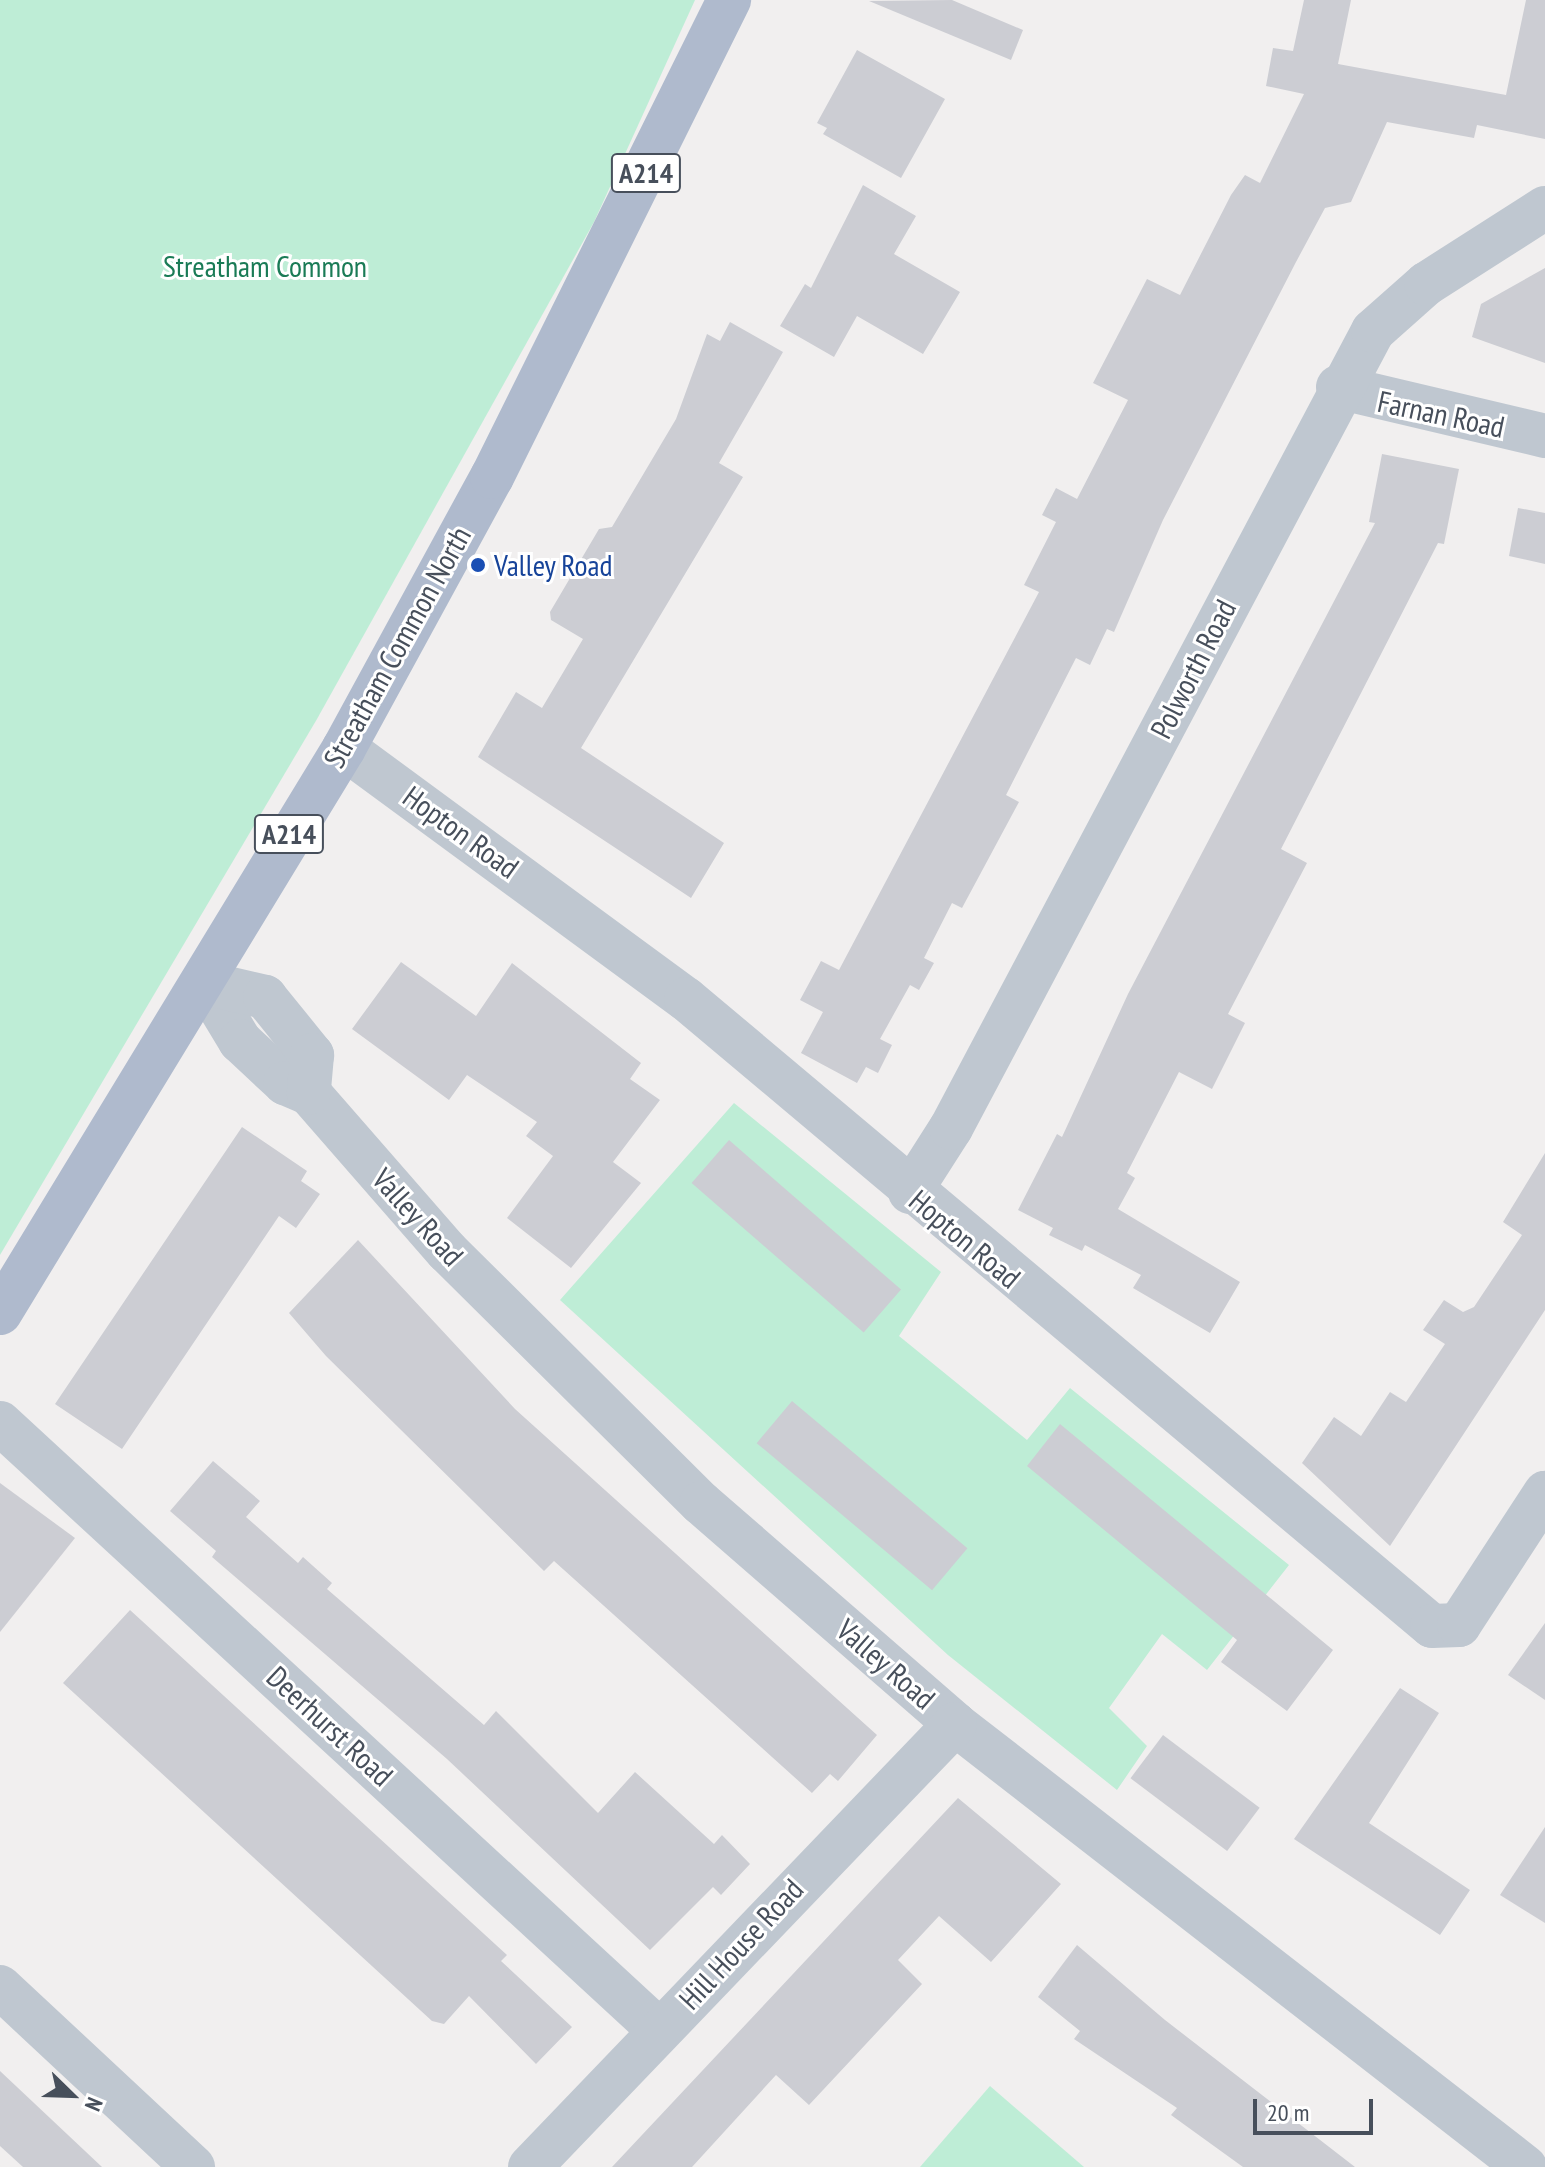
<!DOCTYPE html>
<html>
<head>
<meta charset="utf-8">
<style>
	body { margin:0 }
	#map { position:relative; width:1545px; height:2167px; overflow:hidden; background:#f1efef; font-family:"PT Sans Narrow",sans-serif }
	div>[style] { position:absolute }
	.green>* { inset:0; background:#beedd6 }
	.building>* { inset:0; background:#cccdd3; transform-origin:0 0 }
	.minor>* { height:44px; margin:-22px; padding:0 22px; transform-origin:22px; border-radius:22px; background:#bfc7d0 }
	.major>* { height:44px; margin:-22px; padding:0 22px; transform-origin:22px; border-radius:22px; background:#afbacd }
	.dots>* { width:22px; height:22px; translate:-50% -50%; box-sizing:border-box; border:4px solid #fff; border-radius:50% }
	span { translate:-50% -50%; white-space:nowrap; text-align:center; line-height:1.15; -webkit-text-stroke:6px #fff; paint-order:stroke }
	.shield-label span { padding:2px 6px; background:#fff; border:2px solid; border-radius:6px; -webkit-text-stroke-width:0 }
	.shield-label { font-size:28px; color:#474f5b; font-weight:700 }
	.park-label { font-size:30px; color:#1a7b56 }
	.street-label { font-size:30px; color:#474f5b }
	.transit-label { font-size:30px; color:#164399 }
	.left { translate:0 -50%; text-align:left }
	.north { position:absolute; left:32px; top:2055px; width:80px; height:80px; -webkit-text-stroke:6px #fff; paint-order:stroke; rotate:113deg; font-size:22px; font-weight:700; line-height:32px; text-align:center; color:#474f5b }
	.north::after { content:''; display:block; margin:auto; width:28px; height:36px; background:#474f5b; clip-path:polygon(50% 0,100% 100%,50% 72%,0 100%) }
	.scale { position:absolute; left:1253px; top:2099px; width:120px; height:36px; box-sizing:border-box; border:4px solid #474f5b; border-top:0; padding-left:10px; font-size:24px; line-height:28px; white-space:nowrap; color:#474f5b; -webkit-text-stroke:6px #fff; paint-order:stroke }
</style>
</head>
<body>
<div id="map">
	<div class="green">
		<i style="clip-path:polygon(0 0,695px 0,594px 222px,317px 719px,0 1255px)"></i>
		<i style="clip-path:polygon(734px 1103px,941px 1272px,899px 1336px,1027px 1440px,1070px 1388px,1289px 1565px,1207px 1670px,1162px 1634px,1109px 1708px,1147px 1746px,1117px 1790px,948px 1655px,560px 1300px)"></i>
		<i style="clip-path:polygon(990px 2086px,1084px 2167px,920px 2167px)"></i>
	</div>
	<div class="building">
		<i style="clip-path:polygon(952px 0,1023px 30px,1011px 60px,869px 1px)"></i>
		<i style="clip-path:polygon(1304px 0,1351px 0,1338px 64px,1506px 95px,1526px 0,1545px 0,1545px 139px,1477px 125px,1474px 138px,1387px 122px,1351px 202px,1325px 208px,1296px 262px,1163px 520px,1114px 632px,1107px 629px,1090px 665px,1076px 658px,1006px 795px,1019px 802px,962px 908px,952px 903px,924px 958px,934px 963px,919px 990px,910px 985px,880px 1039px,892px 1045px,878px 1073px,866px 1067px,857px 1083px,801px 1053px,823px 1012px,800px 1000px,821px 961px,839px 970px,1039px 592px,1024px 585px,1056px 522px,1042px 515px,1056px 488px,1077px 499px,1128px 400px,1093px 383px,1147px 279px,1180px 295px,1231px 195px,1245px 175px,1260px 183px,1304px 94px,1266px 86px,1273px 48px,1293px 51px)"></i>
		<i style="clip-path:polygon(857px 50px,945px 99px,901px 178px,823px 134px,827px 128px,817px 123px)"></i>
		<i style="clip-path:polygon(863px 185px,916px 216px,894px 254px,960px 292px,923px 354px,857px 316px,834px 357px,780px 326px,805px 284px,811px 288px)"></i>
		<i style="clip-path:polygon(1545px 268px,1545px 363px,1472px 337px,1481px 304px)"></i>
		<i style="clip-path:polygon(730px 322px,783px 352px,719px 463px,743px 477px,581px 748px,724px 843px,691px 898px,478px 757px,516px 692px,542px 708px,583px 639px,551px 620px,550px 612px,599px 529px,612px 527px,676px 419px,707px 334px,720px 341px)"></i>
		<i style="clip-path:polygon(1382px 454px,1459px 469px,1444px 544px,1438px 543px,1281px 849px,1307px 863px,1228px 1014px,1245px 1023px,1212px 1089px,1179px 1072px,1127px 1173px,1135px 1178px,1118px 1209px,1240px 1282px,1210px 1333px,1133px 1288px,1141px 1275px,1085px 1245px,1082px 1251px,1049px 1235px,1053px 1228px,1018px 1210px,1057px 1134px,1062px 1137px,1128px 994px,1375px 523px,1369px 522px)"></i>
		<i style="clip-path:polygon(1518px 508px,1545px 513px,1545px 564px,1509px 556px)"></i>
		<i style="clip-path:polygon(401px 962px,476px 1016px,512px 963px,641px 1063px,630px 1079px,660px 1100px,613px 1162px,641px 1183px,571px 1268px,507px 1218px,553px 1156px,526px 1136px,537px 1122px,467px 1075px,449px 1100px,352px 1029px)"></i>
		<i style="clip-path:polygon(242px 1127px,307px 1171px,301px 1181px,320px 1194px,296px 1228px,279px 1216px,122px 1449px,55px 1404px)"></i>
		<i style="left:729px;top:1140px;width:228px;height:57px;rotate:41deg"></i>
		<i style="clip-path:polygon(1545px 1153px,1545px 1310px,1390px 1546px,1302px 1463px,1334px 1417px,1361px 1436px,1390px 1392px,1406px 1402px,1445px 1344px,1423px 1330px,1444px 1300px,1463px 1312px,1474px 1307px,1522px 1235px,1503px 1222px)"></i>
		<i style="clip-path:polygon(358px 1240px,515px 1409px,877px 1735px,838px 1781px,830px 1774px,812px 1793px,554px 1561px,544px 1571px,326px 1356px,289px 1313px)"></i>
		<i style="left:792px;top:1401px;width:229px;height:55px;rotate:40deg"></i>
		<i style="clip-path:polygon(1060px 1424px,1333px 1650px,1287px 1711px,1221px 1662px,1237px 1640px,1027px 1466px)"></i>
		<i style="clip-path:polygon(213px 1461px,260px 1501px,246px 1517px,298px 1563px,303px 1557px,332px 1583px,327px 1589px,484px 1725px,496px 1711px,598px 1813px,635px 1772px,714px 1844px,722px 1835px,750px 1864px,721px 1895px,713px 1887px,650px 1950px,447px 1759px,212px 1557px,216px 1551px,170px 1511px)"></i>
		<i style="clip-path:polygon(0 1483px,75px 1538px,0 1632px)"></i>
		<i style="clip-path:polygon(130px 1610px,507px 1955px,501px 1961px,572px 2027px,536px 2064px,469px 1996px,444px 2024px,432px 2021px,63px 1683px)"></i>
		<i style="clip-path:polygon(1545px 1623px,1545px 1700px,1508px 1675px)"></i>
		<i style="clip-path:polygon(1400px 1688px,1439px 1713px,1369px 1823px,1470px 1890px,1440px 1935px,1294px 1839px)"></i>
		<i style="left:1163px;top:1735px;width:121px;height:54px;rotate:37deg"></i>
		<i style="clip-path:polygon(958px 1798px,1061px 1884px,991px 1962px,939px 1916px,898px 1960px,922px 1984px,809px 2105px,776px 2075px,692px 2167px,612px 2167px)"></i>
		<i style="clip-path:polygon(1545px 1827px,1545px 1923px,1500px 1895px)"></i>
		<i style="clip-path:polygon(1077px 1945px,1165px 2020px,1355px 2167px,1243px 2167px,1171px 2115px,1177px 2108px,1074px 2039px,1080px 2031px,1038px 1997px)"></i>
		<i style="clip-path:polygon(0 2071px,102px 2167px,23px 2167px,0 2146px)"></i>
	</div>
	<div class="minor">
		<i style="left:1338px;top:387px;width:213px;rotate:13.3deg"></i>
		<i style="left:344px;top:748px;width:424px;rotate:36.3deg"></i>
		<i style="left:686px;top:999px;width:974px;rotate:40.05deg"></i>
		<i style="left:1432px;top:1626px;width:27px;rotate:-2deg"></i>
		<i style="left:1459px;top:1625px;width:158px;rotate:-56.9deg"></i>
		<i style="left:205px;top:983px;width:68px;rotate:58.9deg"></i>
		<i style="left:240px;top:1041px;width:62px;rotate:43deg"></i>
		<i style="left:285px;top:1083px;width:26px;rotate:23deg"></i>
		<i style="left:309px;top:1093px;width:210px;rotate:48.9deg"></i>
		<i style="left:447px;top:1251px;width:358px;rotate:44.8deg"></i>
		<i style="left:701px;top:1503px;width:337px;rotate:41deg"></i>
		<i style="left:955px;top:1724px;width:722px;rotate:37.85deg"></i>
		<i style="left:205px;top:983px;width:62px;rotate:13.1deg"></i>
		<i style="left:265px;top:997px;width:75px;rotate:51deg"></i>
		<i style="left:312px;top:1055px;width:38px;rotate:95deg"></i>
		<i style="left:910px;top:1192px;width:76px;rotate:-57.4deg"></i>
		<i style="left:951px;top:1128px;width:902px;rotate:-62.1deg"></i>
		<i style="left:1373px;top:331px;width:71px;rotate:-41.6deg"></i>
		<i style="left:1426px;top:284px;width:141px;rotate:-32.6deg"></i>
		<i style="left:0;top:1423px;width:896px;rotate:42.65deg"></i>
		<i style="left:0;top:1987px;width:264px;rotate:43deg"></i>
		<i style="left:530px;top:2167px;width:614px;rotate:-46.19deg"></i>
	</div>
	<div class="major">
		<i style="left:0;top:1313px;width:661px;rotate:-58.66deg"></i>
		<i style="left:344px;top:748px;width:309px;rotate:-61.4deg"></i>
		<i style="left:492px;top:477px;width:533px;rotate:-63.58deg"></i>
	</div>
	<div class="dots">
		<i style="left:478px;top:565px;background:#1a4fb4"></i>
	</div>
	<div class="shield-label">
		<span style="left:646px;top:173px">A214</span>
		<span style="left:289px;top:834px">A214</span>
	</div>
	<div class="park-label">
		<span style="left:265px;top:266px">Streatham Common</span>
	</div>
	<div class="street-label">
		<span style="left:1441px;top:414px;rotate:12deg">Farnan Road</span>
		<span style="left:397px;top:647px;rotate:-61deg">Streatham Common North</span>
		<span style="left:1193px;top:669px;rotate:-63deg">Polworth Road</span>
		<span style="left:461px;top:832px;rotate:36deg">Hopton Road</span>
		<span style="left:418px;top:1217px;rotate:48deg">Valley Road</span>
		<span style="left:965px;top:1239px;rotate:40deg">Hopton Road</span>
		<span style="left:886px;top:1664px;rotate:41deg">Valley Road</span>
		<span style="left:330px;top:1726px;rotate:43deg">Deerhurst Road</span>
		<span style="left:741px;top:1944px;rotate:-47deg">Hill House Road</span>
	</div>
	<div class="transit-label">
		<span class="left" style="left:494px;top:565px">Valley Road</span>
	</div>
	<div class="north">N</div>
	<div class="scale">20 m</div>
</div>
</body>
</html>
